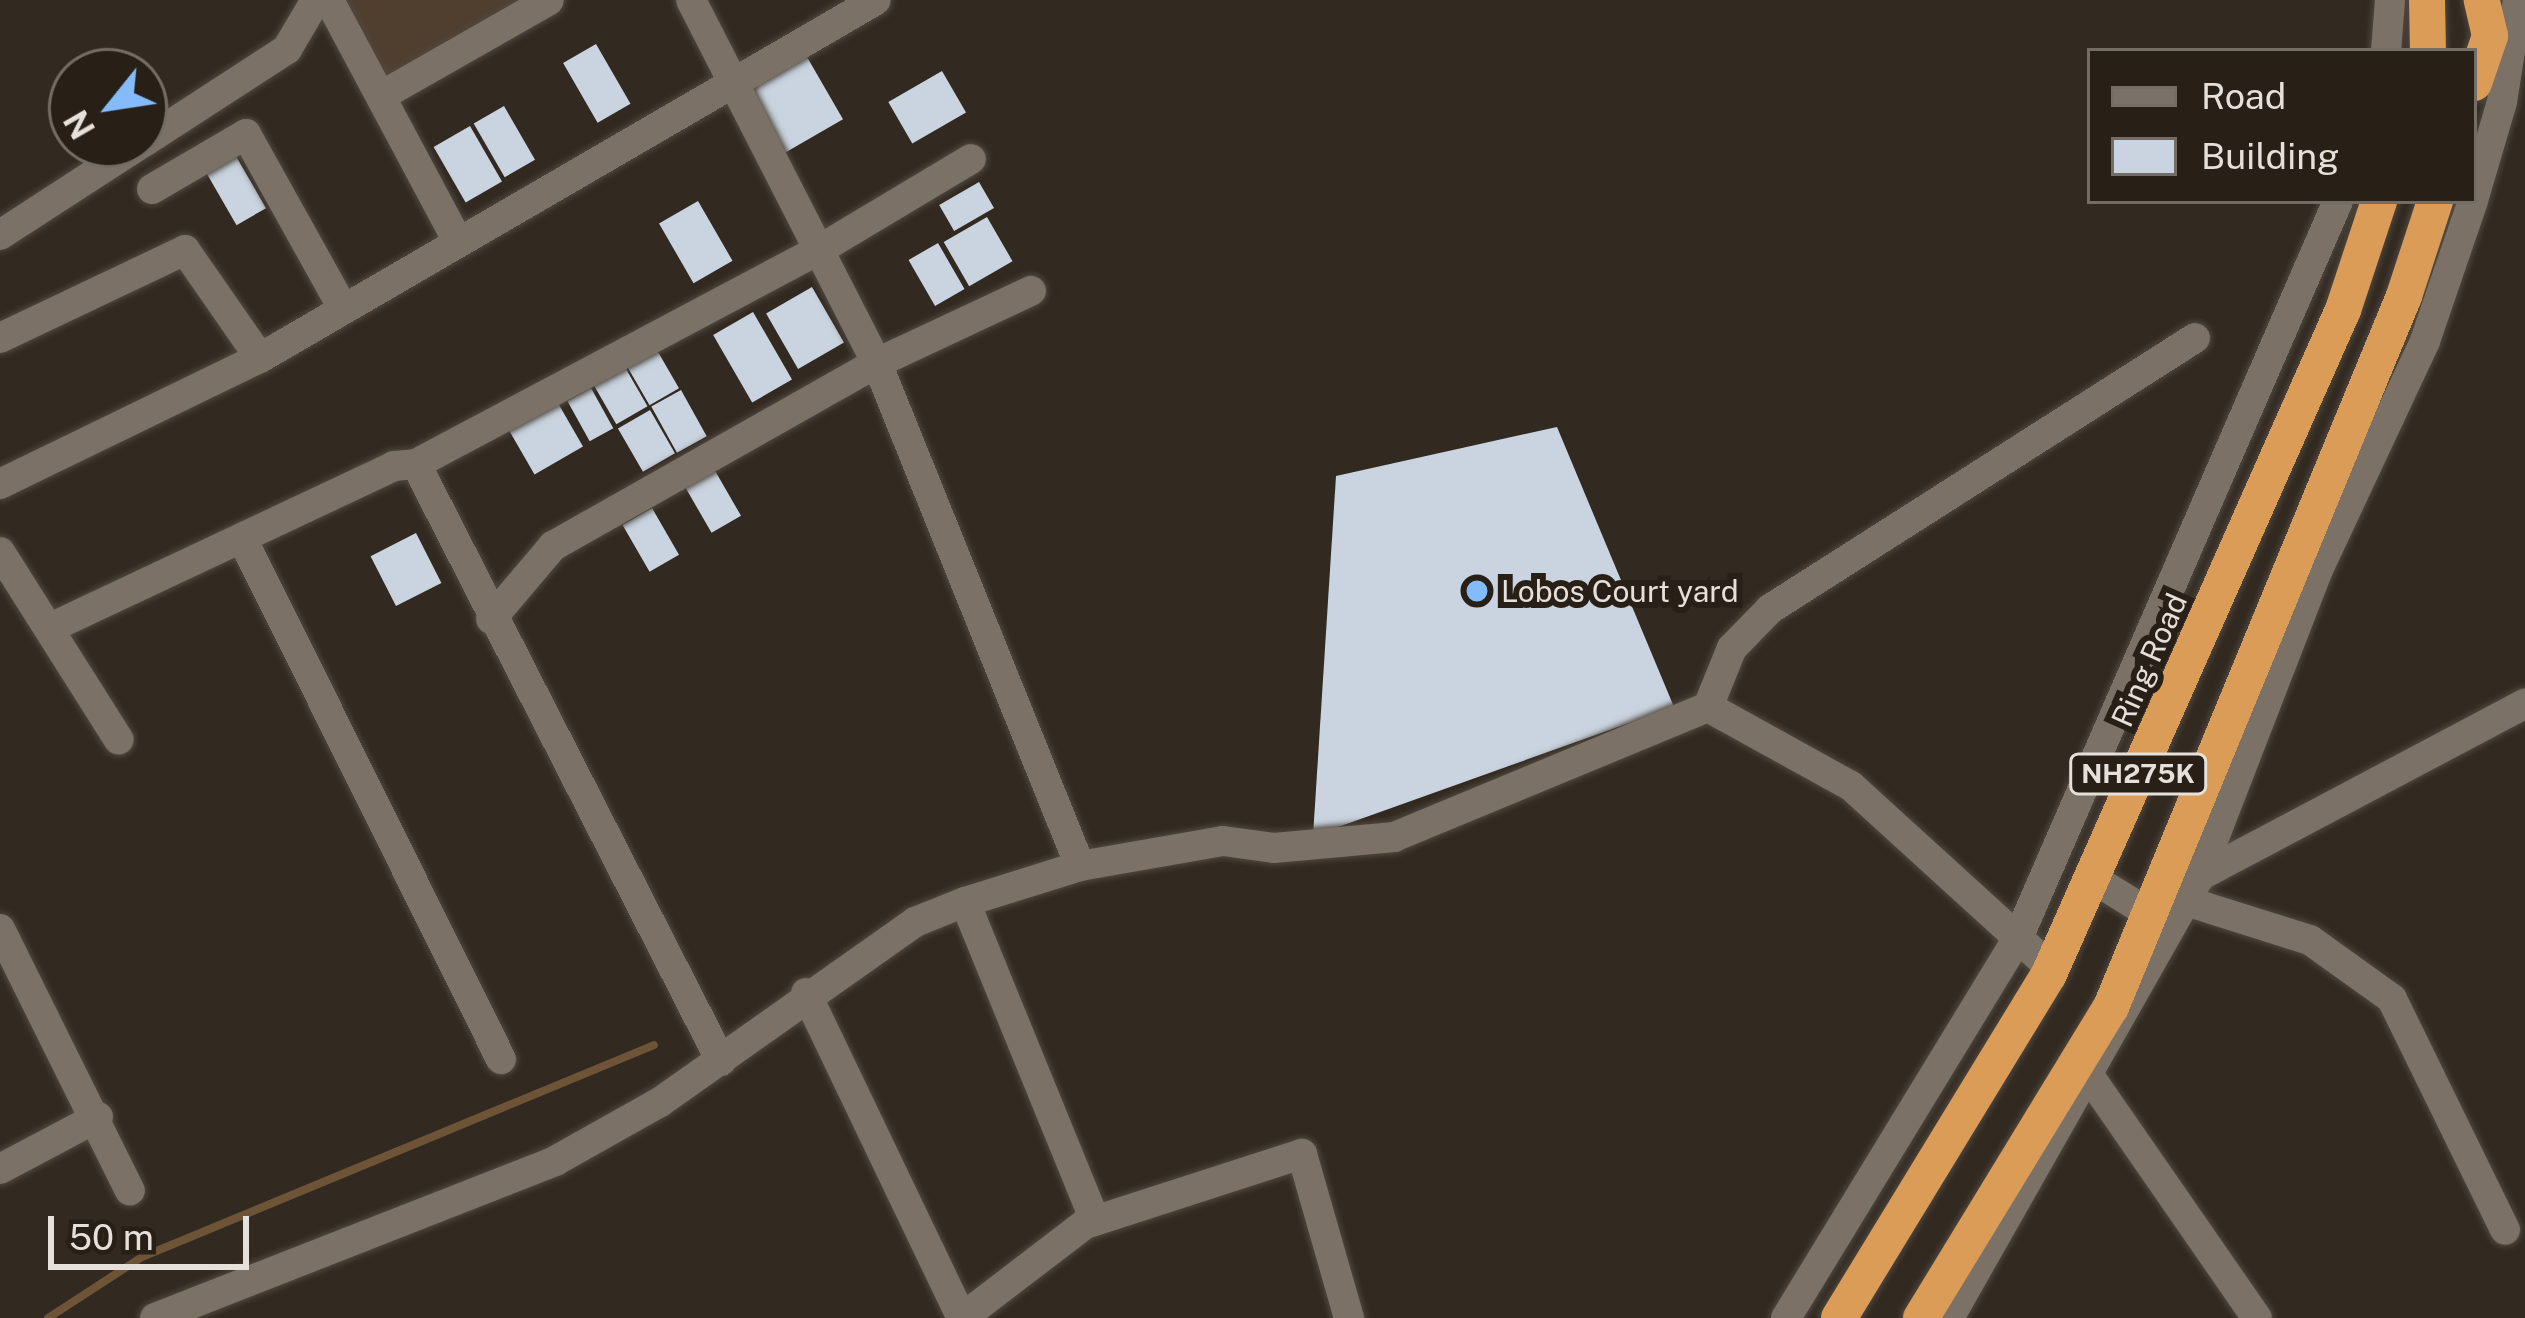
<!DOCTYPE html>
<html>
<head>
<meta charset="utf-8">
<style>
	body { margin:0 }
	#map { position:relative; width:2525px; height:1318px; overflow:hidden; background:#322920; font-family:"Public Sans",sans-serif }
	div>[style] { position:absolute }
	.green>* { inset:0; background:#503f2e }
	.stream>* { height:8px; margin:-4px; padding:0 4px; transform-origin:4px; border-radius:4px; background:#6e5437 }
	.building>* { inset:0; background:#c9d4e0; transform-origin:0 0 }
	.roads { filter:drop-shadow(0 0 3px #4f4840) drop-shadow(0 0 3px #4f4840) }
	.minor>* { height:30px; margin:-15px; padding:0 15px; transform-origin:15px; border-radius:15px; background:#7b7166 }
	.highway>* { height:36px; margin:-18px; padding:0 18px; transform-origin:18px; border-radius:18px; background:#da9c57 }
	.dots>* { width:33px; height:33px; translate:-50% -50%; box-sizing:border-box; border:6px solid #282017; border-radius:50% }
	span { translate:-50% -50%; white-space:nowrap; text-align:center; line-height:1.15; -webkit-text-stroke:12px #282017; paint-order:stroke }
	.shield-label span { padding:3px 9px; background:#282017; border:3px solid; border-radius:9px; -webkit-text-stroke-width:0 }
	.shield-label { font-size:27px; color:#e6e0da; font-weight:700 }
	.poi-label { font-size:30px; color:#e6e0da }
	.left { translate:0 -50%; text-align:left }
	.street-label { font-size:30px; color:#e6e0da }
	.legend { position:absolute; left:2087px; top:48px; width:390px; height:156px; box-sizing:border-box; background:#282017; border:3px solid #746d65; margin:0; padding:15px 21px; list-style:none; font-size:36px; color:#e6e0da }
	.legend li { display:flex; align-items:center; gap:24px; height:60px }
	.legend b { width:60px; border:3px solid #746d65 }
	.north { position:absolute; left:48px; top:48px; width:120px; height:120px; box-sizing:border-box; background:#282017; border:3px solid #746d65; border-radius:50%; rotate:240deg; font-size:33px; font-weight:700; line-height:48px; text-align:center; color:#e6e0da }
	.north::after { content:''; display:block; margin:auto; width:42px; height:54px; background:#84bcfb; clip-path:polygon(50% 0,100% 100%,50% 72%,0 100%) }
	.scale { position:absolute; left:48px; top:1216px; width:201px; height:54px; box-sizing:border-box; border:6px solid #e6e0da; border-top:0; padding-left:15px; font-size:36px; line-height:42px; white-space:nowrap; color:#e6e0da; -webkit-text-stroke:9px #282017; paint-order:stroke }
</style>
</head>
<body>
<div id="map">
	<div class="green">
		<i style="clip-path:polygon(345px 0,527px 0,389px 82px)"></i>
	</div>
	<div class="stream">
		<i style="left:48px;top:1318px;width:112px;rotate:-33deg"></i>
		<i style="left:142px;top:1257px;width:554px;rotate:-22.49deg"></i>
	</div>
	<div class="building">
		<i style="left:596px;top:44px;width:69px;height:38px;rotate:60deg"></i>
		<i style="left:807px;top:57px;width:72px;height:69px;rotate:60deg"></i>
		<i style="left:942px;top:71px;width:48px;height:62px;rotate:60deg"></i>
		<i style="left:504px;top:106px;width:62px;height:35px;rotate:60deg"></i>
		<i style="left:470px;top:126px;width:64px;height:42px;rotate:60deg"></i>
		<i style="left:233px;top:151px;width:66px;height:34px;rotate:60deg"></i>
		<i style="left:979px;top:182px;width:30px;height:46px;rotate:60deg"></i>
		<i style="left:698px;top:201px;width:69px;height:45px;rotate:60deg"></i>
		<i style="left:987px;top:217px;width:51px;height:50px;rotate:60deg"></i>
		<i style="left:938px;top:243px;width:53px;height:34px;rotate:60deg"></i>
		<i style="left:812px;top:287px;width:64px;height:53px;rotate:60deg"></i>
		<i style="left:753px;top:312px;width:78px;height:46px;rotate:60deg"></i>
		<i style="left:654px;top:345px;width:50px;height:34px;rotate:60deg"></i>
		<i style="left:622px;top:362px;width:51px;height:36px;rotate:60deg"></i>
		<i style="left:591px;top:388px;width:46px;height:27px;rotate:61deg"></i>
		<i style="left:681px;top:390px;width:53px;height:34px;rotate:61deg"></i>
		<i style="left:555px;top:398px;width:56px;height:56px;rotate:60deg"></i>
		<i style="left:650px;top:410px;width:50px;height:37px;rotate:60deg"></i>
		<i style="clip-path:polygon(1557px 427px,1674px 707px,1313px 836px,1336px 476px)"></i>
		<i style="left:714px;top:469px;width:54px;height:34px;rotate:60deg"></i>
		<i style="left:652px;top:508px;width:54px;height:34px;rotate:60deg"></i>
		<i style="left:416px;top:533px;width:56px;height:51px;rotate:63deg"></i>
	</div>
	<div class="roads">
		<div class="minor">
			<i style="left:329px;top:0;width:272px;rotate:61.9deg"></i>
			<i style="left:691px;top:0;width:408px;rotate:62.9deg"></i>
			<i style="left:877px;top:363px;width:542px;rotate:68.02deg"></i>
			<i style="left:2386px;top:51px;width:51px;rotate:-85.5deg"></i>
			<i style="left:381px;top:96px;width:193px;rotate:-29.7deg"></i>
			<i style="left:144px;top:142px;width:171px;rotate:-33deg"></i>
			<i style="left:287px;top:49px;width:57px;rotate:-59.4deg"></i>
			<i style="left:152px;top:189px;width:109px;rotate:-30.3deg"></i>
			<i style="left:246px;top:134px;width:199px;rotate:60.9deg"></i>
			<i style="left:2474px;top:197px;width:99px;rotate:-73.6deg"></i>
			<i style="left:2502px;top:102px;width:103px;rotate:-81.1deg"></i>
			<i style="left:0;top:235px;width:167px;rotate:-33deg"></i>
			<i style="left:0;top:338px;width:205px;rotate:-25.4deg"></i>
			<i style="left:185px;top:250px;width:131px;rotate:55.2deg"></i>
			<i style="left:0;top:484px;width:289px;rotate:-25.9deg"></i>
			<i style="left:260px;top:358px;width:712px;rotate:-30.16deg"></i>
			<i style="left:242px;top:538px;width:582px;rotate:63.57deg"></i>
			<i style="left:0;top:552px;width:222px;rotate:57.7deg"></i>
			<i style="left:491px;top:619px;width:96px;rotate:-49.7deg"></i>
			<i style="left:553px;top:546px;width:372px;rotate:-29.5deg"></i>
			<i style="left:877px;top:363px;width:170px;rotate:-25.1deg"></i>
			<i style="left:50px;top:628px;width:380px;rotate:-25.2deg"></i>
			<i style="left:394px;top:466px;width:22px;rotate:-5deg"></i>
			<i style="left:1708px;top:707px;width:64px;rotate:-67.9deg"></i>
			<i style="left:1732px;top:648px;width:54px;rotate:-45.7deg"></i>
			<i style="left:1770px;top:609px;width:504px;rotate:-32.52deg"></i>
			<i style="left:2092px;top:878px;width:70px;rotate:31.7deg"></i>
			<i style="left:2192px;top:880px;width:377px;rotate:-27.9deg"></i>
			<i style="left:2186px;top:901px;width:130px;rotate:17.5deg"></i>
			<i style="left:2310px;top:940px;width:101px;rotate:35.7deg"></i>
			<i style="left:2392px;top:999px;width:257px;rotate:63.9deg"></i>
			<i style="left:965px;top:902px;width:344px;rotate:67.8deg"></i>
			<i style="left:0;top:929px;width:292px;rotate:63.6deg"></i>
			<i style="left:806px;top:993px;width:361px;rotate:64.4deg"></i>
			<i style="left:721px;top:1061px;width:670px;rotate:-117.06deg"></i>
			<i style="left:416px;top:464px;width:456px;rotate:-28deg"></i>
			<i style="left:819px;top:250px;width:177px;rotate:-30.9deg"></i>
			<i style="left:2090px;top:1077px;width:293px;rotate:55.3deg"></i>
			<i style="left:0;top:1169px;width:111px;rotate:-28deg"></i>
			<i style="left:155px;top:1318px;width:430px;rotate:-21.4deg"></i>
			<i style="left:555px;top:1161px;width:120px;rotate:-29.3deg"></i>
			<i style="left:660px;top:1102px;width:312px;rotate:-35.2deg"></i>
			<i style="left:915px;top:922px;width:54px;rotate:-21.8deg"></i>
			<i style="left:965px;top:902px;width:121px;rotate:-17.4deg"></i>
			<i style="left:1080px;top:866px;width:145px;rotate:-9.9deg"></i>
			<i style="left:1223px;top:841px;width:51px;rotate:7.8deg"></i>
			<i style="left:1274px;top:848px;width:121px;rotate:-5.2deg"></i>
			<i style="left:1394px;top:837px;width:340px;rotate:-22.5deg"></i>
			<i style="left:1708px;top:707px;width:163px;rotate:28.9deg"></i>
			<i style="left:1851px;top:786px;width:272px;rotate:42.3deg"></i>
			<i style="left:962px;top:1318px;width:155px;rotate:-37.4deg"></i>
			<i style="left:1085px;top:1224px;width:228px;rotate:-17.9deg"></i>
			<i style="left:1302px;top:1154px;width:171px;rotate:74deg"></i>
			<i style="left:1786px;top:1318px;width:445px;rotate:-58.6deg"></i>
			<i style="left:2018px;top:938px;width:803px;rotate:-66.53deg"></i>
			<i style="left:1949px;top:1318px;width:505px;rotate:-60.44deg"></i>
			<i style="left:2198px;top:879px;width:327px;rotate:-68.8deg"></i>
			<i style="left:2316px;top:574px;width:257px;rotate:-64.9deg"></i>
			<i style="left:2425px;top:341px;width:148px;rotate:-71.1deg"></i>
		</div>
		<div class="highway">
			<i style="left:2427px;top:0;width:51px;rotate:88.9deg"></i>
			<i style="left:2474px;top:83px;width:50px;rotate:-71.2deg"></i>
			<i style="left:2490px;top:36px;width:37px;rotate:-103deg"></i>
			<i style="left:1839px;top:1318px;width:403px;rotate:-58.6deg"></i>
			<i style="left:2049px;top:974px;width:726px;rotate:-66.12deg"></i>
			<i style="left:2343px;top:310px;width:115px;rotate:-71.7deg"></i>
			<i style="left:1921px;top:1318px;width:364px;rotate:-58.6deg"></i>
			<i style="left:2111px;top:1007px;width:769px;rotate:-67.6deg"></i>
			<i style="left:2404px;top:296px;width:100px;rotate:-71.9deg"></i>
		</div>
	</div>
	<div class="dots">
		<i style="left:1477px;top:591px;background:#84bcfb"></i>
	</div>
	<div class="shield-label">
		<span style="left:2138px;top:774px">NH275K</span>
	</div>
	<div class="poi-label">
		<span class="left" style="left:1501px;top:591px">Lobos Court yard</span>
	</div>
	<div class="street-label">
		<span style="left:2149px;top:660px;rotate:-66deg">Ring Road</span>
	</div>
	<ul class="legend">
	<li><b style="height:15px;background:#7b7166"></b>Road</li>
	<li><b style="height:33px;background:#c9d4e0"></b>Building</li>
	</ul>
	<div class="north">N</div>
	<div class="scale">50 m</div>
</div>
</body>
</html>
